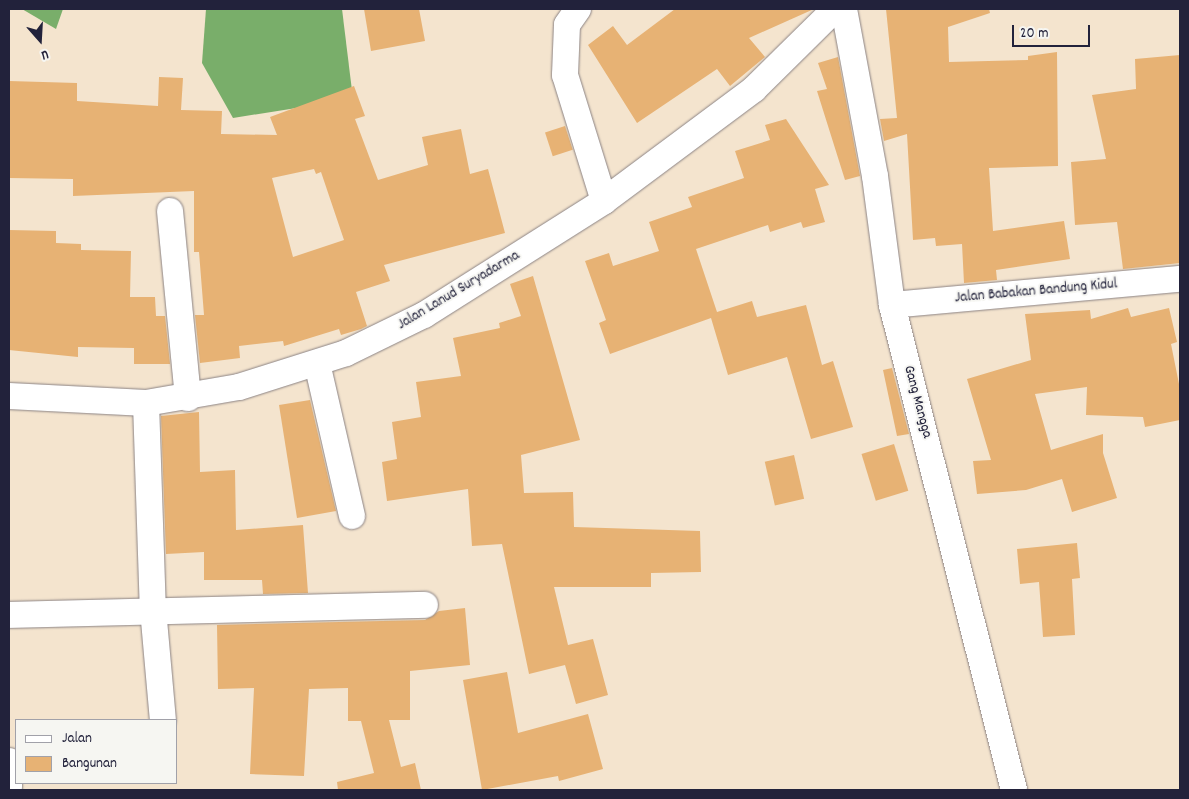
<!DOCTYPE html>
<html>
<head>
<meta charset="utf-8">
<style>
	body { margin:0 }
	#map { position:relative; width:1189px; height:799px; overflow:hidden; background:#f4e4ce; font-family:Dekko,sans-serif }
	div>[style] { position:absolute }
	.forest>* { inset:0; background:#79ae6a }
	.building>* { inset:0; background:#e7b274; transform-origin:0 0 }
	.roads { filter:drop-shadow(0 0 1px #8b8384) drop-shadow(0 0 1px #8b8384) }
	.minor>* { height:26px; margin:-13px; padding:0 13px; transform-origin:13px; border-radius:13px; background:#fff }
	span { translate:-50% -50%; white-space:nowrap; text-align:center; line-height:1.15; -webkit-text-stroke:4px #f6f6f2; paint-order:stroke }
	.street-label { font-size:15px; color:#22223b }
	.frame { position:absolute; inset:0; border:10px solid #22223b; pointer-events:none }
	.legend { position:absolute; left:15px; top:719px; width:162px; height:65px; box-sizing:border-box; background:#f6f6f2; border:1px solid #a1a1a9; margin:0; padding:6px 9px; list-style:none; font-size:15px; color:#22223b }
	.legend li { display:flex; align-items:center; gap:10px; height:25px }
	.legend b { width:25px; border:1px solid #a1a1a9 }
	.north { position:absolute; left:15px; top:15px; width:50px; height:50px; -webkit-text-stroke:4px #f6f6f2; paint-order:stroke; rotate:161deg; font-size:14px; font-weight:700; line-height:20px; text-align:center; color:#22223b }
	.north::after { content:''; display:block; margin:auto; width:18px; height:22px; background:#22223b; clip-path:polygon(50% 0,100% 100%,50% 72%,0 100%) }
	.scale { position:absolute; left:1012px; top:25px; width:78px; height:22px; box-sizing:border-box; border:2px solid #22223b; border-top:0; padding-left:6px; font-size:15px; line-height:18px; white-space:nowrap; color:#22223b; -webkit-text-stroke:4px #f6f6f2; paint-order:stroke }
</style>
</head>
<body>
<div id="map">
	<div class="forest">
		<i style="clip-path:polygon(22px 9px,63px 9px,56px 29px)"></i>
		<i style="clip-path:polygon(206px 9px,342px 9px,353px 99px,233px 118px,202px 63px)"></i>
	</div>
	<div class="building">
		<i style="clip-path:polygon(364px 9px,419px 9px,425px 41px,371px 51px)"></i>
		<i style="clip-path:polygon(675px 9px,814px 9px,749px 38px,765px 57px,730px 86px,717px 69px,637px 123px,588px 45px,613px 26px,627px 45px)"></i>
		<i style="clip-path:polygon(886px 9px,989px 9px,990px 13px,948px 27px,949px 62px,1028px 60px,1028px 56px,1057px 52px,1058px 166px,989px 168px,993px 231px,1064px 221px,1070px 259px,996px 270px,997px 280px,964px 283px,962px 244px,936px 246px,935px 238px,913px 240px,907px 134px,884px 141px,880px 119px,897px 118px)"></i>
		<i style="clip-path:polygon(1180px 55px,1180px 263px,1123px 269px,1117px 222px,1075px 225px,1071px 162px,1106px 159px,1092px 95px,1136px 89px,1135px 59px)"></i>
		<i style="clip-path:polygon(838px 57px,860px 176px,845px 180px,817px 91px,827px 89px,818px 63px)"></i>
		<i style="clip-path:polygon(evenodd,159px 77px,183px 78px,181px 110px,222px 111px,221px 134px,277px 135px,270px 117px,354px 86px,365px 116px,355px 119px,378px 180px,428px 165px,422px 137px,461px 129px,470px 174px,488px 169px,505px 233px,384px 265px,390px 281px,356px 292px,367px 326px,361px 329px,341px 335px,339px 329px,284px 346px,283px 341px,239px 346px,240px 358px,200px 363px,195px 315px,204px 315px,199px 252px,194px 252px,194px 191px,73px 196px,73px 179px,9px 178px,9px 81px,77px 83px,77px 101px,158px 106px,159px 77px,314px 169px,316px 174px,321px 172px,344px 240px,293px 257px,272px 178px,314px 169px)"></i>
		<i style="clip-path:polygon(786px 119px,829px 185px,815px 189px,825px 222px,803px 228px,801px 222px,770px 232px,768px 225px,696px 249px,717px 312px,752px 301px,757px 317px,806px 305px,822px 365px,833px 361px,853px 427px,811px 439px,787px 357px,728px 375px,711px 318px,610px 354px,599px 323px,606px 320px,585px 261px,609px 253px,613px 266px,659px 251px,649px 222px,692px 207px,688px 197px,744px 178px,735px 151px,770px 140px,765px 125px)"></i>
		<i style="left:565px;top:126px;width:25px;height:21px;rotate:72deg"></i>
		<i style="clip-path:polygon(9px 230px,56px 231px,56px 243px,81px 244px,81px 250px,131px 251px,130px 297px,155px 297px,156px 316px,165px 316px,170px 364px,134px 364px,134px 348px,78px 347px,78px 357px,9px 350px)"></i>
		<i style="clip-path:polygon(533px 276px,580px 440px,521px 455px,524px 493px,573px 492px,574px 527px,700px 531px,701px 572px,651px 573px,651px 587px,554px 587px,568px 645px,593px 639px,608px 695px,576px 704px,565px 665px,529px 674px,502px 544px,472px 546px,468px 489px,387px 501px,382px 462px,397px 459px,392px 422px,421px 417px,416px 382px,461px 376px,453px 338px,500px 328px,499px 323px,521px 316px,510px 284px)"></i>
		<i style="clip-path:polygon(1128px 308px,1131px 317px,1169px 308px,1177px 342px,1171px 344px,1180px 389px,1180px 420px,1145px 427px,1143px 417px,1086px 415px,1087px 387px,1035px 394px,1051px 450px,1103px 434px,1103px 453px,1117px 498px,1072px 512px,1062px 479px,1026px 490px,977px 494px,973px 461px,991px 460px,967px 379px,1031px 360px,1025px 314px,1090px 310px,1091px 319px)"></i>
		<i style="clip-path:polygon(892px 368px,909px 434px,897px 436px,883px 370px)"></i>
		<i style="clip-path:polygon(310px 400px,336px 511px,297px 518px,279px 405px)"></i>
		<i style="clip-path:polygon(199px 412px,200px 472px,235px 470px,236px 530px,303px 525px,308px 593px,263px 594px,262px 580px,204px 580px,204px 552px,166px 554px,161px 416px)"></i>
		<i style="left:894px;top:444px;width:49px;height:34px;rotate:73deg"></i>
		<i style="left:794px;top:455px;width:45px;height:30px;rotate:77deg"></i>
		<i style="clip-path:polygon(1077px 543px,1080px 578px,1072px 579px,1075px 635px,1043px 637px,1039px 582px,1020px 584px,1017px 549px)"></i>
		<i style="clip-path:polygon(465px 608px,470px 665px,410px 671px,410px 720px,389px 720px,401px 767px,415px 763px,421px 790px,338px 790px,337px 782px,374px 773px,361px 721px,348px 721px,348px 688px,309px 689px,304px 776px,250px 774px,254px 688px,218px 689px,217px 625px,425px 620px,439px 611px)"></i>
		<i style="clip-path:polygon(507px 672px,518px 733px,588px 714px,603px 769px,559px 781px,558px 776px,482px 790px,463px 680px)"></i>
	</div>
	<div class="roads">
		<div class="minor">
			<i style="left:578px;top:9px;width:19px;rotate:125deg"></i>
			<i style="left:567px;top:25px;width:50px;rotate:92.3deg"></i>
			<i style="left:565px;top:75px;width:132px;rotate:72.8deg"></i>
			<i style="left:844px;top:9px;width:170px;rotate:79.5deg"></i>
			<i style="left:875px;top:176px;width:130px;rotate:82.5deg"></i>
			<i style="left:892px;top:305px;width:500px;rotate:75.88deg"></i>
			<i style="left:170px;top:211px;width:188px;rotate:84.5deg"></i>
			<i style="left:892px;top:305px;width:289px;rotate:-5.2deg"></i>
			<i style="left:317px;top:363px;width:157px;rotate:77.1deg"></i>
			<i style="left:9px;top:396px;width:137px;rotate:2.9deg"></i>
			<i style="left:146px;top:403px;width:94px;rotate:-9.8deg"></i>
			<i style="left:239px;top:387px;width:112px;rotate:-17.6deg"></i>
			<i style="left:346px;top:353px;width:87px;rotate:-26deg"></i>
			<i style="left:424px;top:315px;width:213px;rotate:-32.3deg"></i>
			<i style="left:604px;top:201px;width:187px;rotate:-36.7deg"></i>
			<i style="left:754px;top:89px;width:114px;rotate:-44.6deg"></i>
			<i style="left:146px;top:403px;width:206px;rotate:88.1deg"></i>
			<i style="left:153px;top:609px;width:111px;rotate:84.9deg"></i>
			<i style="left:9px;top:615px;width:416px;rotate:-1.4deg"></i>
			<i style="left:9px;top:761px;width:26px;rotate:90deg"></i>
		</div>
	</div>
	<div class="street-label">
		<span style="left:459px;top:291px;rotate:-31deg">Jalan Lanud Suryadarma</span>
		<span style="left:1036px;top:292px;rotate:-5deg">Jalan Babakan Bandung Kidul</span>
		<span style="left:917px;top:402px;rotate:75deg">Gang Mangga</span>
	</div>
	<div class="frame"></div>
	<ul class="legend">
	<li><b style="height:6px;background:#fff"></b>Jalan</li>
	<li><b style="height:14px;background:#e7b274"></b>Bangunan</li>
	</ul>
	<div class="north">U</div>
	<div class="scale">20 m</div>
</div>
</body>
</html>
